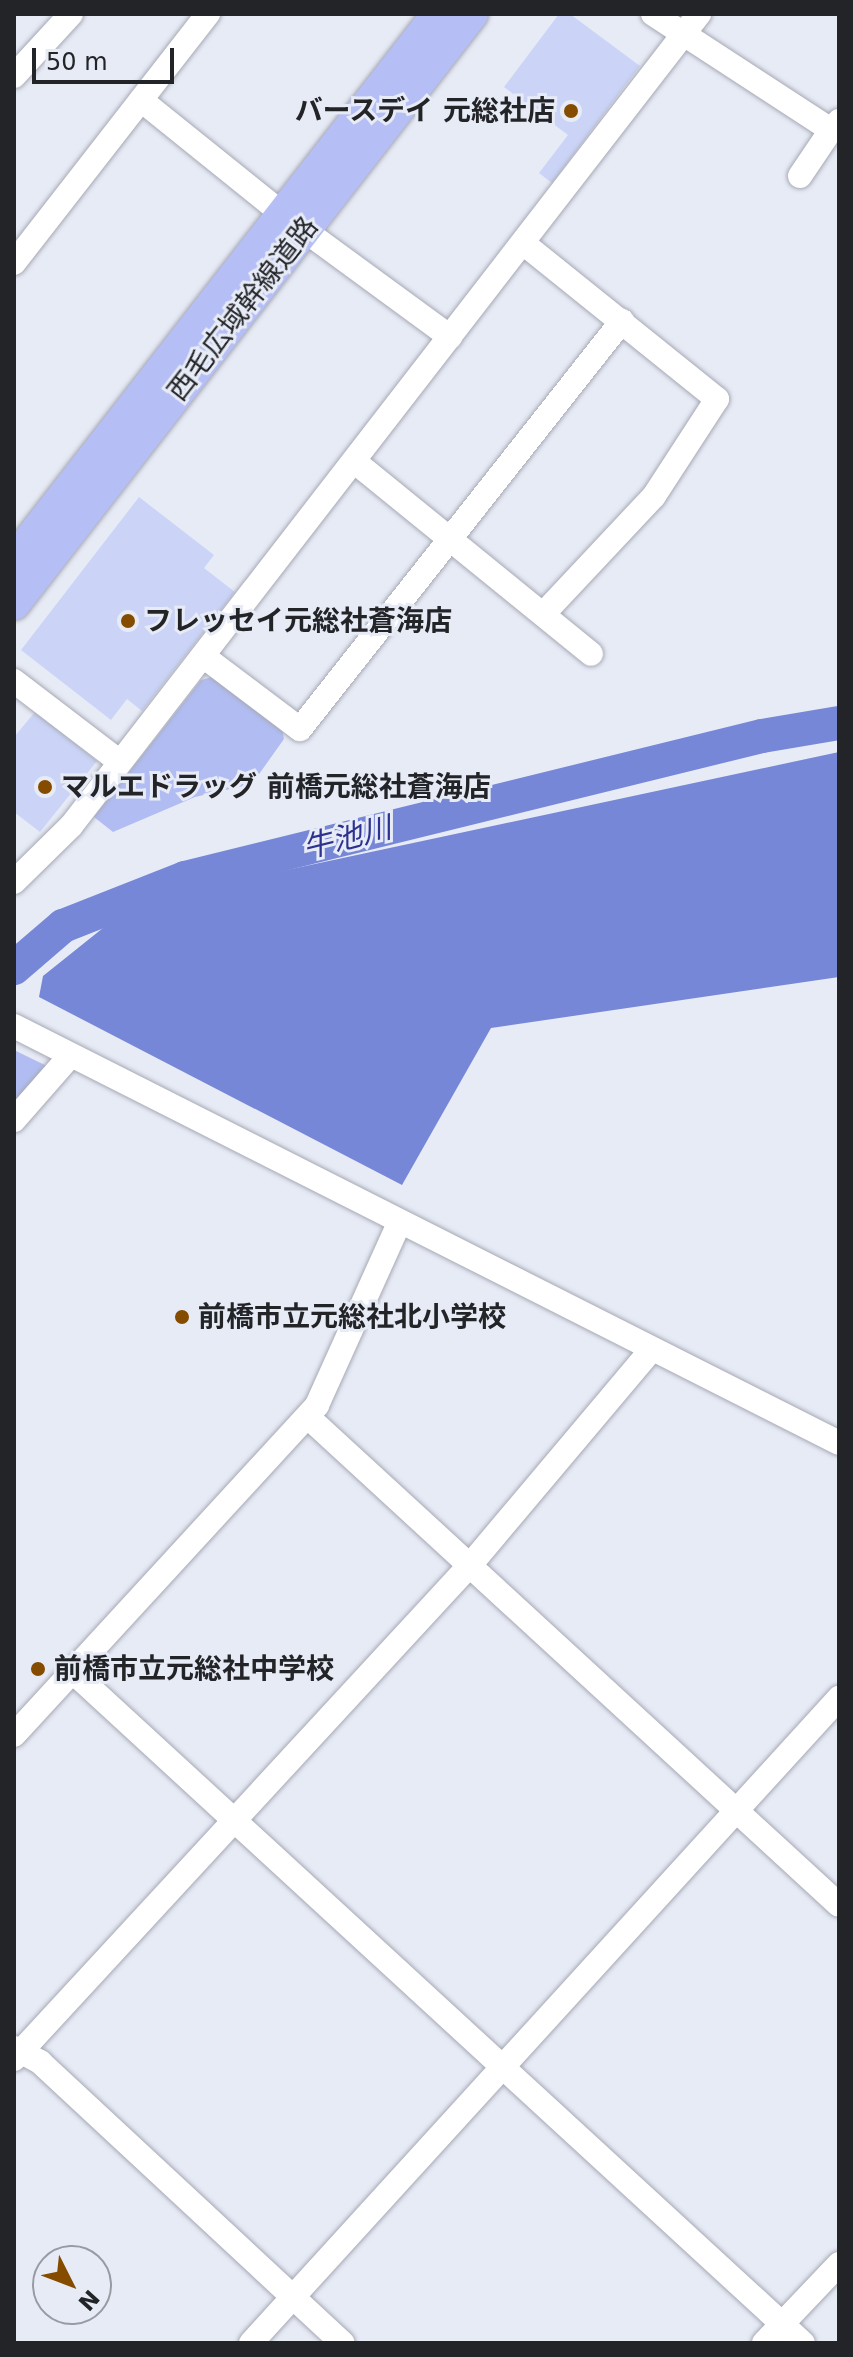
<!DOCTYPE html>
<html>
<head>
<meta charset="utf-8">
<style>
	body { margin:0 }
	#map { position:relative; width:853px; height:2357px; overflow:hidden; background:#e7ebf6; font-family:"DejaVu Sans","Noto Sans JP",sans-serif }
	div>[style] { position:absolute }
	.green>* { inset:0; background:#b1bdf2 }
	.water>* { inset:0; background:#7787d8 }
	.river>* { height:34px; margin:-17px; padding:0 17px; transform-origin:17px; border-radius:17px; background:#7787d8 }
	.building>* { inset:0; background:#cbd4f7 }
	.roads { filter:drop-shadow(0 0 2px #a6a9b4) drop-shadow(0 0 2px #a6a9b4) }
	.minor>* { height:24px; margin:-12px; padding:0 12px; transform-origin:12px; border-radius:12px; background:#fff }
	.major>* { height:32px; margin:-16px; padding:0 16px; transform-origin:16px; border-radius:16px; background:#b5bff5 }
	.dots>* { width:22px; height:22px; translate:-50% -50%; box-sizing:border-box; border:4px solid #e7ebf6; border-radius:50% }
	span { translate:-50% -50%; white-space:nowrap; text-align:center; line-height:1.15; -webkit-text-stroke:6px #e7ebf6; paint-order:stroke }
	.poi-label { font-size:28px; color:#232428; font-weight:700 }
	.right { translate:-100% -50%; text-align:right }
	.left { translate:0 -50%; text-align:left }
	.street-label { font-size:28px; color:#232428 }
	.water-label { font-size:30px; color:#2d3290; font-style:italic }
	.frame { position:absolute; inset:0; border:16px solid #232428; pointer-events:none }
	.north { position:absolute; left:32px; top:2245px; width:80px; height:80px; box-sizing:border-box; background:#e7ebf6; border:2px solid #999ba4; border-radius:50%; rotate:132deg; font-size:22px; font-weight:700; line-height:32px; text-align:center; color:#232428 }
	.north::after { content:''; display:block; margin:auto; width:28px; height:36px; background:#854c00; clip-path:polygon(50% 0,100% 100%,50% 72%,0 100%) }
	.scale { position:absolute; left:32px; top:48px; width:142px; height:36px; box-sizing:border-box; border:4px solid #232428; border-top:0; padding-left:10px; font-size:24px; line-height:28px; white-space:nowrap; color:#232428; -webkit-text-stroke:6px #e7ebf6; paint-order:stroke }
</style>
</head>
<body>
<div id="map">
	<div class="green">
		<i style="clip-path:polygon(212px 677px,282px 728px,284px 739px,252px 784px,195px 797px,113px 832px,94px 817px,201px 680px)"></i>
		<i style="clip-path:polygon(14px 1050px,51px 1068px,14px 1110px)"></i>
	</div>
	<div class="water">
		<i style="clip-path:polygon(839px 752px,839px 977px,491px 1028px,402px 1185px,39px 997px,43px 976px,108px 924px,193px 890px)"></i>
	</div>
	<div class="river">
		<i style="left:14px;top:968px;width:65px;rotate:-40.6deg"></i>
		<i style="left:63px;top:926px;width:131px;rotate:-21.5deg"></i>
		<i style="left:185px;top:878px;width:594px;rotate:-13.83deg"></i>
		<i style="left:762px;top:736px;width:78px;rotate:-9.6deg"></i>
	</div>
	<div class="building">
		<i style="clip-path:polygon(559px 14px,570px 14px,640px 66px,552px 183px,539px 173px,568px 135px,504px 87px)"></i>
		<i style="clip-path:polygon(139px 497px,214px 555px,204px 568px,235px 592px,142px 711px,127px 699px,111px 720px,21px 650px)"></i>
		<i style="clip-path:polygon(35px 712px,97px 761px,40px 832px,14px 812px,14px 737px)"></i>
	</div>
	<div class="roads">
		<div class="minor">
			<i style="left:653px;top:14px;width:212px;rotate:33.1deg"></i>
			<i style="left:831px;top:130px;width:12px;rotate:-48deg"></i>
			<i style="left:14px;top:76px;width:84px;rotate:-47.4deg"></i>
			<i style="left:141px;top:100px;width:182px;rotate:38.8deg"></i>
			<i style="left:800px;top:176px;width:55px;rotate:-56deg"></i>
			<i style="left:304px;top:230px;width:181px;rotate:36.2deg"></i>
			<i style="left:523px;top:243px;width:249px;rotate:38.8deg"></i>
			<i style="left:717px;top:399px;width:116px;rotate:123deg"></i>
			<i style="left:654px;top:496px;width:158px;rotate:133.2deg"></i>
			<i style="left:14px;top:263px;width:316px;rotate:-52.1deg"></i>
			<i style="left:355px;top:462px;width:304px;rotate:39.1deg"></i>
			<i style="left:203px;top:656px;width:121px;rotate:37deg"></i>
			<i style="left:300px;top:729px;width:520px;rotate:-51.72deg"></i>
			<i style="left:14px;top:681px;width:133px;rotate:37.4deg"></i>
			<i style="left:14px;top:882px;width:80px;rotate:-44.5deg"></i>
			<i style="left:71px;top:826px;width:1027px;rotate:-52.28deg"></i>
			<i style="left:14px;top:1026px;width:924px;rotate:26.81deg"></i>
			<i style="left:14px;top:1120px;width:86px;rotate:-48.8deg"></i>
			<i style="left:308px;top:1417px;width:721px;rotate:42.58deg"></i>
			<i style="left:74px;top:1673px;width:990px;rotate:42.59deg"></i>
			<i style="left:14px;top:1735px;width:448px;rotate:-47.4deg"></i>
			<i style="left:317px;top:1405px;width:200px;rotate:-65.7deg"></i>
			<i style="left:14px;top:2048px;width:30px;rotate:28deg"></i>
			<i style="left:40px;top:2062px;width:413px;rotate:42.9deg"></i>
			<i style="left:14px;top:2059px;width:674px;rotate:-47.29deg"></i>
			<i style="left:471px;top:1564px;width:281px;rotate:-49.9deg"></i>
			<i style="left:251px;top:2343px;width:873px;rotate:-47.65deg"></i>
			<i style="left:764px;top:2343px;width:109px;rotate:-46.5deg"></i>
		</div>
		<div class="major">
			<i style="left:14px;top:560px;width:691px;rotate:-52.17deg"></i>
			<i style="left:14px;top:604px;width:747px;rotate:-52.18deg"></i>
		</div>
	</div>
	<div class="dots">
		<i style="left:571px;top:111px;background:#854c00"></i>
		<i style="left:128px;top:621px;background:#854c00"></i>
		<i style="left:45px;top:787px;background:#854c00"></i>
		<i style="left:182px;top:1317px;background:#854c00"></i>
		<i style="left:38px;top:1669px;background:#854c00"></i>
	</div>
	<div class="poi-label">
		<span class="right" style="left:555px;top:111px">バースデイ 元総社店</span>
		<span class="left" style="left:144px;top:621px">フレッセイ元総社蒼海店</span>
		<span class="left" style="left:61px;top:787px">マルエドラッグ 前橋元総社蒼海店</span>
		<span class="left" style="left:198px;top:1317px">前橋市立元総社北小学校</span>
		<span class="left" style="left:54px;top:1669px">前橋市立元総社中学校</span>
	</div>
	<div class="street-label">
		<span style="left:243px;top:309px;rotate:-52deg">西毛広域幹線道路</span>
	</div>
	<div class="water-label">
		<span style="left:347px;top:838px;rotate:-14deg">牛池川</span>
	</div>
	<div class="frame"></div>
	<div class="north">N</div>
	<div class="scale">50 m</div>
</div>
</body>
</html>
